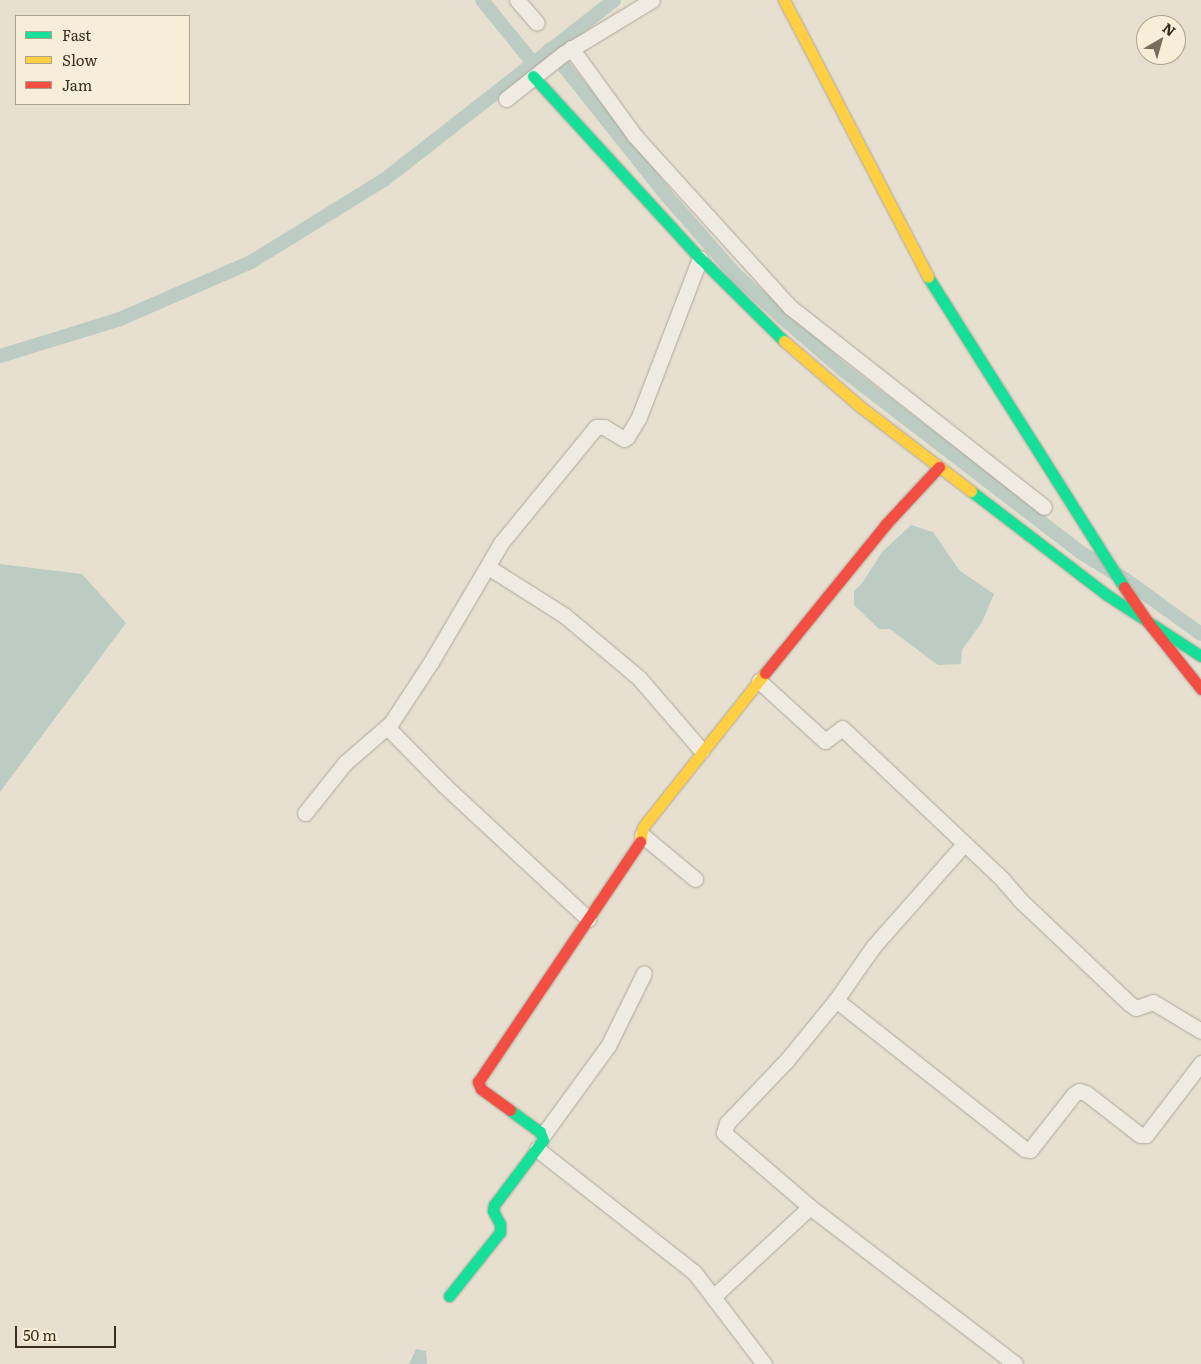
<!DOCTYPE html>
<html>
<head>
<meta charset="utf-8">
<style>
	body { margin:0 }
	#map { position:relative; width:1201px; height:1364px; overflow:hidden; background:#e7e0d1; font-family:Literata,serif }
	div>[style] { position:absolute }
	.water>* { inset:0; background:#bcccc2 }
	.canal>* { height:14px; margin:-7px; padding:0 7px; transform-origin:7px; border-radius:7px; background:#bcccc2 }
	.roads { filter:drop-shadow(0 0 1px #ada599) drop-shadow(0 0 1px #ada599) }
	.street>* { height:15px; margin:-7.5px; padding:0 7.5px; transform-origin:7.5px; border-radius:7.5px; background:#efebe3 }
	.fast>* { height:11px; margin:-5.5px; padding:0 5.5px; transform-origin:5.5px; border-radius:5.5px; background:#16e098 }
	.slow>* { height:11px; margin:-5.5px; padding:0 5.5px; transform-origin:5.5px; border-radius:5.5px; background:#ffcf43 }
	.jam>* { height:11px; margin:-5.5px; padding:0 5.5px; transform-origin:5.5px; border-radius:5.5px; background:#f24e42 }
	span { translate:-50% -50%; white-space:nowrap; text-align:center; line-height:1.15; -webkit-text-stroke:4px #f7eed8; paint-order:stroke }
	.legend { position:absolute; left:15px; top:15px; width:175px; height:90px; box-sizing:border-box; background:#f7eed8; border:1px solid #ada18e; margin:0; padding:6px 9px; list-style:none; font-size:15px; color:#3d2e20 }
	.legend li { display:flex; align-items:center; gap:10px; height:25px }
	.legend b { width:25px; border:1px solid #ada18e }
	.north { position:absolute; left:1136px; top:15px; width:50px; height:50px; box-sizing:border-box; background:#f7eed8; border:1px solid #ada18e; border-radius:50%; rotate:38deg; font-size:14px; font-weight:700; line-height:20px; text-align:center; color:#3d2e20 }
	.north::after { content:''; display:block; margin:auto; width:18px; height:22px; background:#786c5e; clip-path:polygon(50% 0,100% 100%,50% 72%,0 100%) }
	.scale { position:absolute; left:15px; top:1326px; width:101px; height:22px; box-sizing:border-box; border:2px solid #3d2e20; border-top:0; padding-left:6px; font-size:15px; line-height:18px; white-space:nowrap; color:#3d2e20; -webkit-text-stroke:4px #f7eed8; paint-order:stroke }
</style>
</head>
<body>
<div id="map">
	<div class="water">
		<i style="clip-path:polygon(911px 525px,933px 532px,960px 571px,994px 594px,982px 622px,962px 650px,961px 664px,938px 665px,890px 629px,879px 629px,854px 605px,854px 591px,863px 582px,882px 552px)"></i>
		<i style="clip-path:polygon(0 564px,82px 574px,126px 623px,0 792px)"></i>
		<i style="clip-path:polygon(416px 1349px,426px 1351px,427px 1364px,409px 1364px)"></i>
	</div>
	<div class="canal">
		<i style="left:482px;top:0;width:81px;rotate:51deg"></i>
		<i style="left:550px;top:49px;width:186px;rotate:51.5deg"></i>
		<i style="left:666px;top:195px;width:108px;rotate:48.8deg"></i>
		<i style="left:737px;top:276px;width:64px;rotate:42.5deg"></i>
		<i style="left:784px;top:319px;width:78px;rotate:40.8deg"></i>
		<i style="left:843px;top:370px;width:299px;rotate:37.5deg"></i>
		<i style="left:1080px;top:552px;width:54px;rotate:31.3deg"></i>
		<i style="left:1126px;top:580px;width:92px;rotate:35.8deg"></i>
		<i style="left:0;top:356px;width:126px;rotate:-17.1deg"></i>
		<i style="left:120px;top:319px;width:143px;rotate:-23.5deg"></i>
		<i style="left:251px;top:262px;width:156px;rotate:-31.7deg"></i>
		<i style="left:384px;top:180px;width:292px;rotate:-38deg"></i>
	</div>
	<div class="roads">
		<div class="street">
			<i style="left:517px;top:0;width:30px;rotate:49deg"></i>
			<i style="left:571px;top:48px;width:109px;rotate:54deg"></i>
			<i style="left:635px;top:136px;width:231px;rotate:47.8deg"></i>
			<i style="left:790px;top:307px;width:323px;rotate:38.2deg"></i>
			<i style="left:506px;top:99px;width:73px;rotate:-38.3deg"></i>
			<i style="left:563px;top:54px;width:104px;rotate:-31.2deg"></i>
			<i style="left:488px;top:567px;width:90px;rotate:32.3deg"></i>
			<i style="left:564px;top:615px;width:98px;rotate:40deg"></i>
			<i style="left:639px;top:678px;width:96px;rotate:49.2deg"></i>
			<i style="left:759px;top:681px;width:89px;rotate:42.3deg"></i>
			<i style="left:825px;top:741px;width:21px;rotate:-37deg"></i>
			<i style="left:842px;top:728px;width:220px;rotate:43.3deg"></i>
			<i style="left:1002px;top:879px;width:28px;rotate:49deg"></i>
			<i style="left:1020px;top:900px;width:151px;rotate:43.4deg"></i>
			<i style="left:1130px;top:1004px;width:7px;rotate:34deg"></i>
			<i style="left:1136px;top:1008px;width:18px;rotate:-19deg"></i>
			<i style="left:1153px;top:1002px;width:56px;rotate:31.1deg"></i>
			<i style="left:387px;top:727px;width:81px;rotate:45.5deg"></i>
			<i style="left:444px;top:785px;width:197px;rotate:42.9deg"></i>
			<i style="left:305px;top:813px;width:64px;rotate:-51.3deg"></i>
			<i style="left:345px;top:763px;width:61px;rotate:-41deg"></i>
			<i style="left:391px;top:723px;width:73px;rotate:-56.7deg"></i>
			<i style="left:431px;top:662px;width:138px;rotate:-59.5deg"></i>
			<i style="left:501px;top:543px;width:150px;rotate:-50.7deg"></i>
			<i style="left:596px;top:427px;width:8px"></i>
			<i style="left:604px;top:427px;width:23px;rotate:31deg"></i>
			<i style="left:624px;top:439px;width:4px;rotate:-34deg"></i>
			<i style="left:627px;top:437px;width:23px;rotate:-59deg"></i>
			<i style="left:639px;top:417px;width:170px;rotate:-69deg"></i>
			<i style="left:642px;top:835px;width:69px;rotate:39.7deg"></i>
			<i style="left:964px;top:844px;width:137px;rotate:131.5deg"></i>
			<i style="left:873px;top:947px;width:65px;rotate:124.9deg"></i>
			<i style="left:836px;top:1000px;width:79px;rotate:129.3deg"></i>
			<i style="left:786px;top:1061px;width:86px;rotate:133.6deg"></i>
			<i style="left:727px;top:1123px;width:10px;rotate:107deg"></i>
			<i style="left:724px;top:1133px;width:113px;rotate:40.7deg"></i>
			<i style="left:810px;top:1207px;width:258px;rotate:37.4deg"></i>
			<i style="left:836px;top:1000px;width:241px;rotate:38.3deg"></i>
			<i style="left:1025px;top:1149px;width:5px;rotate:11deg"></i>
			<i style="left:1030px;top:1150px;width:71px;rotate:-51.8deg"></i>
			<i style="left:1074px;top:1094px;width:6px;rotate:-31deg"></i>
			<i style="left:1079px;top:1091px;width:7px;rotate:16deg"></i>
			<i style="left:1086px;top:1093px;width:68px;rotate:37.9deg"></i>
			<i style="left:1140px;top:1135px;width:6px"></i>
			<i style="left:1146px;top:1135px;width:91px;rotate:-52.6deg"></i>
			<i style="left:543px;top:1135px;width:110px;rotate:-53.9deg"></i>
			<i style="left:608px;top:1046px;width:81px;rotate:-63.7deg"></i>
			<i style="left:537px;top:1149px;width:199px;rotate:38.1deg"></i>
			<i style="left:694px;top:1272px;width:116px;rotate:52.7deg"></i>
			<i style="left:713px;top:1297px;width:132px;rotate:-42.9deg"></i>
		</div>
		<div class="fast">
			<i style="left:533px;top:76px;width:247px;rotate:47.5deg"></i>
			<i style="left:700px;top:258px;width:118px;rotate:44.7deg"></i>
			<i style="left:928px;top:277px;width:367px;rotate:57.7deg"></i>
			<i style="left:971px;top:491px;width:171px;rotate:37.4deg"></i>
			<i style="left:1107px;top:595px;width:112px;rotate:33deg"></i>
			<i style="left:449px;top:1296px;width:82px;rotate:-51.4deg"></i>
			<i style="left:500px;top:1232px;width:8px;rotate:-90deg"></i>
			<i style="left:500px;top:1224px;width:15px;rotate:-118deg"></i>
			<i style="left:493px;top:1211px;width:6px;rotate:-81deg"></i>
			<i style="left:494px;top:1205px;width:81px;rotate:-53deg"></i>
			<i style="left:543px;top:1140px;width:9px;rotate:-111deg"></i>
			<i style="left:540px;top:1132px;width:37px;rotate:-144deg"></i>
		</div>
		<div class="slow">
			<i style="left:784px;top:0;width:312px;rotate:62.5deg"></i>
			<i style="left:784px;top:341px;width:103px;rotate:40.7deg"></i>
			<i style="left:862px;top:408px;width:137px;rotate:37.3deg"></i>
			<i style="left:640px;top:842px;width:15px;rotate:-79deg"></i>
			<i style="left:643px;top:827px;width:196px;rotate:-51.6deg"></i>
		</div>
		<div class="jam">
			<i style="left:1124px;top:587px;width:41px;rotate:55.9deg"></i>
			<i style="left:1147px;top:621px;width:87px;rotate:51.5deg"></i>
			<i style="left:765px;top:673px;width:192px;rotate:-50.9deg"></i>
			<i style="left:886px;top:524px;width:78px;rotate:-47.1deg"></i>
			<i style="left:510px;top:1110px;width:36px;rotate:-144deg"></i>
			<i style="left:481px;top:1089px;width:8px;rotate:-113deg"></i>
			<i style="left:478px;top:1082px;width:290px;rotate:-56deg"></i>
		</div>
	</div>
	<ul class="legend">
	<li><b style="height:6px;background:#16e098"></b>Fast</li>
	<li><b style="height:6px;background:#ffcf43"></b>Slow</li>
	<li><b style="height:6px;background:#f24e42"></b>Jam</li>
	</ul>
	<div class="north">N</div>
	<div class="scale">50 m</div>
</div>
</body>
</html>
